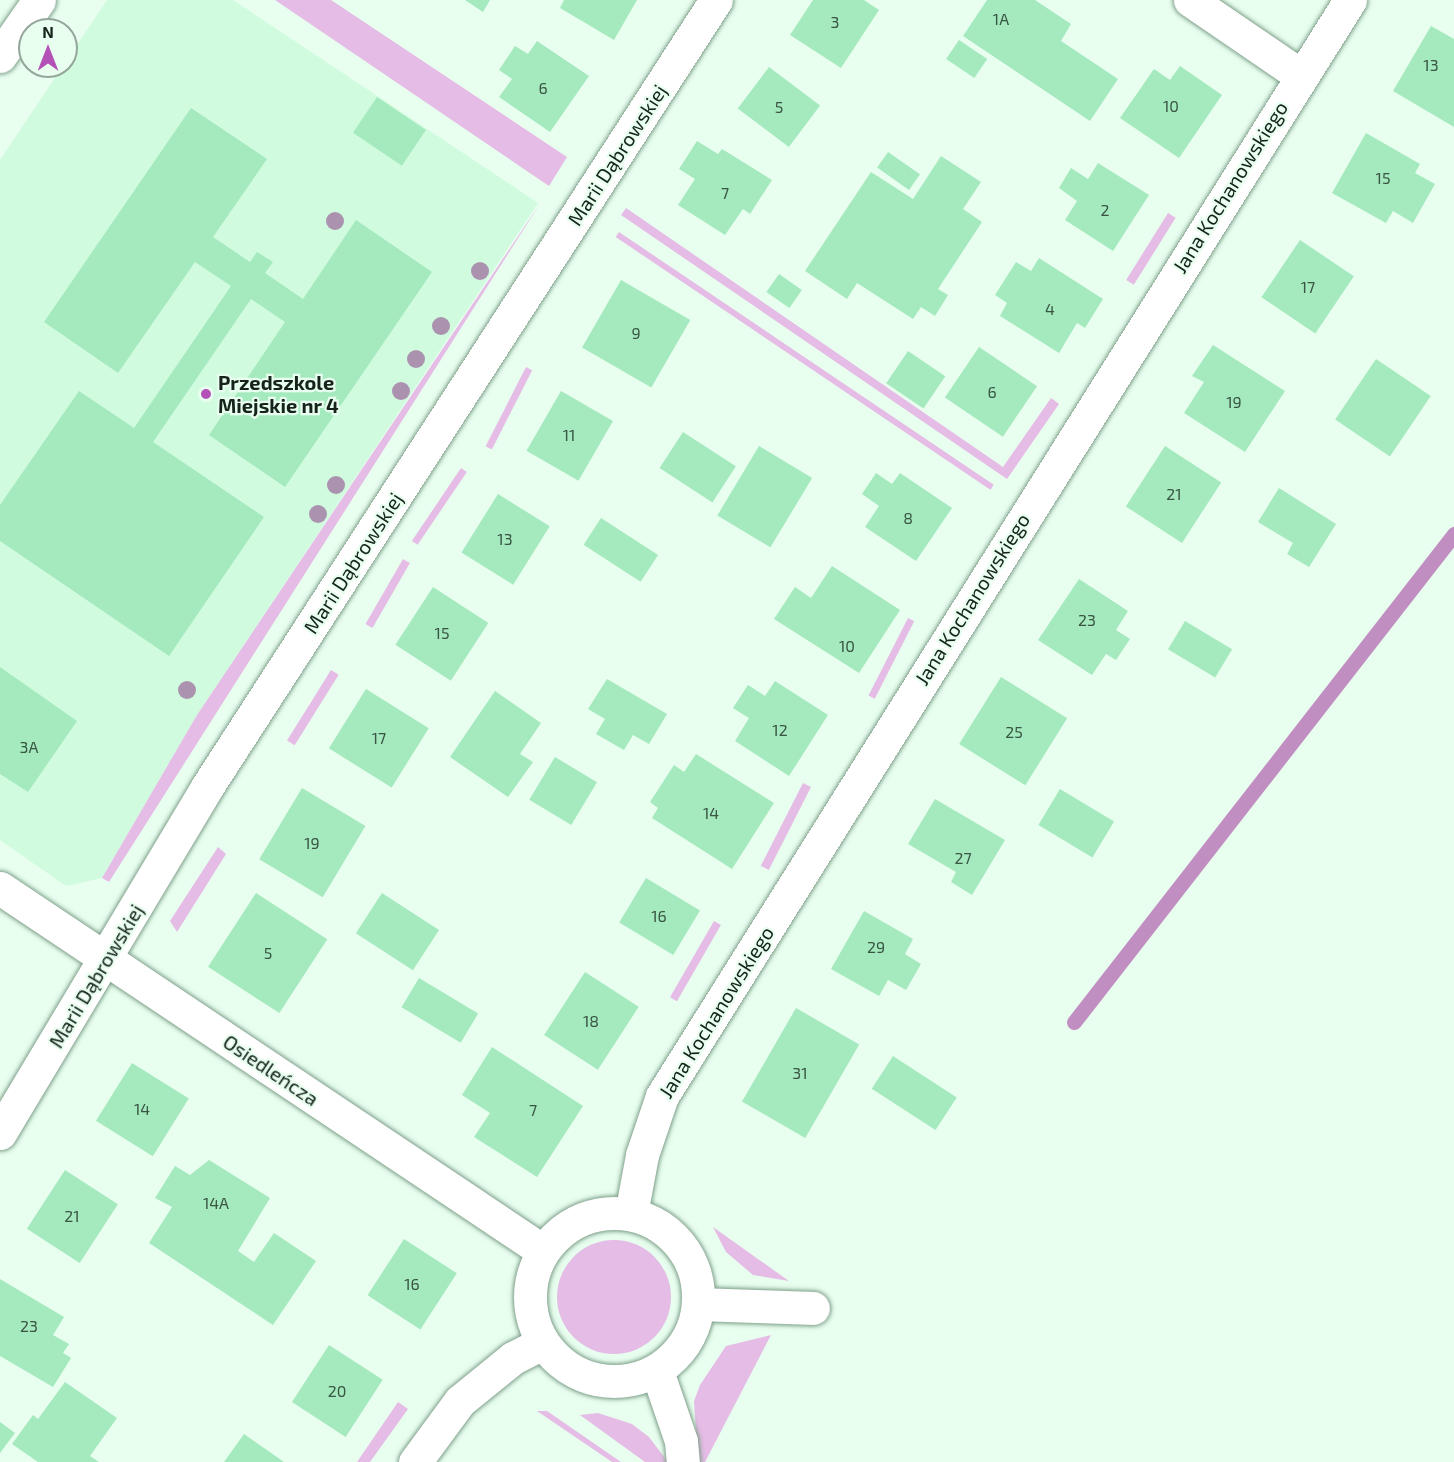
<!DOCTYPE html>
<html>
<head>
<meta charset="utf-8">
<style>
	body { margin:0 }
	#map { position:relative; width:1454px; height:1462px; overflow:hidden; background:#e8feef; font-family:"Exo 2",sans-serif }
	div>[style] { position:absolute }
	.built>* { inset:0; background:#d0fbde }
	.green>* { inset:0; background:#e5bce5; transform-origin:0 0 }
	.round { border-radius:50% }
	.stream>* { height:15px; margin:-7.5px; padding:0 7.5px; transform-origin:7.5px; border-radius:7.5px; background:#c08ec1 }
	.building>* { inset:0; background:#a5eabe; transform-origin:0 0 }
	.roads { filter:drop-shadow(0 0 2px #7fa08a) drop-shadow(0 0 2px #7fa08a) }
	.street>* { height:33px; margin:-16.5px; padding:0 16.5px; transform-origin:16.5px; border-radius:16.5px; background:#fff }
	.street>.ring { margin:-16.5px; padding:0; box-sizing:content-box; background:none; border:33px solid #fff; border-radius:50% }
	.trees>* { width:18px; height:18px; margin:-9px; border-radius:50%; background:#ab93b0 }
	.dots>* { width:16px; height:16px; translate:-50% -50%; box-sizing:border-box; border:3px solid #e8feef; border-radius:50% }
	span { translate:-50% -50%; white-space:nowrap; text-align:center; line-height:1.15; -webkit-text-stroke:4.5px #e8feef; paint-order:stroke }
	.number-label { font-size:16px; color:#395543 }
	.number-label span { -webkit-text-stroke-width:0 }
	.street-label { font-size:20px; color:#15231a }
	.poi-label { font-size:20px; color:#15231a; font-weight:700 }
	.left { translate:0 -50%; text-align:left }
	.north { position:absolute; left:18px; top:18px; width:60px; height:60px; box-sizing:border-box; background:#e8feef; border:2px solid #94a69a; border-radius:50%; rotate:0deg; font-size:16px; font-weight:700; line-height:24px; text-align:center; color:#15231a }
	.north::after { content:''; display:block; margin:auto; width:21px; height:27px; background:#b351b7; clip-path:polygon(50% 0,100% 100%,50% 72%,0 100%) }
</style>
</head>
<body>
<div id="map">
	<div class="built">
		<i style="clip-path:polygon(107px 0,233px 0,538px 203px,197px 715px,102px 878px,66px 886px,0 840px,0 160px)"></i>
	</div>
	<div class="green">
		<i style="clip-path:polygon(275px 0,331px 0,567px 157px,549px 186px)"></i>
		<i style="clip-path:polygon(541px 202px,109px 882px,102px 878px,197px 715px)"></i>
		<i style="clip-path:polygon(626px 208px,1003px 467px,1051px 398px,1059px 404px,1007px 479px,621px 215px)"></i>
		<i style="left:1168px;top:213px;width:9px;height:79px;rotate:32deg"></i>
		<i style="left:619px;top:232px;width:452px;height:6px;rotate:34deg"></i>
		<i style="left:526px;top:367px;width:7px;height:89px;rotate:27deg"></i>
		<i style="left:461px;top:468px;width:7px;height:88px;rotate:34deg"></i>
		<i style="left:403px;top:559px;width:8px;height:75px;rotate:30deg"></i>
		<i style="left:908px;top:618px;width:7px;height:87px;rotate:27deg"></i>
		<i style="left:331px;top:670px;width:9px;height:83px;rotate:32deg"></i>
		<i style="left:803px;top:783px;width:9px;height:93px;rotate:27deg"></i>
		<i style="clip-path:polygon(218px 847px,226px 854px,177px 932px,170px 921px)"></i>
		<i style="left:714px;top:921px;width:8px;height:88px;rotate:30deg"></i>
		<i style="clip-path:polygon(713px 1227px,789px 1281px,753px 1275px,726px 1252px)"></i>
		<i class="round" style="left:557px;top:1240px;width:114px;height:114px"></i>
		<i style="clip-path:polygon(771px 1335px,705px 1462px,698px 1462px,694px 1401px,700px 1385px,726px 1346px)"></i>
		<i style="clip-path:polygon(398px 1402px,408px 1409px,370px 1462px,357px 1462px)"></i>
		<i style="clip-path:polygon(537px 1411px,547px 1411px,621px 1462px,612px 1462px)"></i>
		<i style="clip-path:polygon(598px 1413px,632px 1424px,649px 1437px,668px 1462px,645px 1462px,580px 1415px)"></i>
	</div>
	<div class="stream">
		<i style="left:1074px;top:1022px;width:619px;rotate:-52.09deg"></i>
	</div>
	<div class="building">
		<i style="clip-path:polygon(465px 0,490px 0,483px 12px)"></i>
		<i style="clip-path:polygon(564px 0,637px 0,614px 40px,560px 8px)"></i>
		<i style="clip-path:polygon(813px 0,864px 0,879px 10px,841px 68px,790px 35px)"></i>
		<i style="clip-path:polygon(987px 0,1035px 0,1071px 24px,1061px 41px,1118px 79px,1090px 121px,963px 36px)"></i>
		<i style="clip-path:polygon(1431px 26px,1454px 39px,1454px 127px,1393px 91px)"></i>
		<i style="left:959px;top:40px;width:34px;height:23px;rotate:34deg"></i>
		<i style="clip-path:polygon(537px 41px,589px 76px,550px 132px,499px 97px,512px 79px,499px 70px,515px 46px,528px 54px)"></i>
		<i style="clip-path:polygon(1180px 66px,1222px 95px,1179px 158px,1120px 118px,1154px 69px,1170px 80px)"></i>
		<i style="left:769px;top:67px;width:64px;height:52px;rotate:37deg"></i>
		<i style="left:377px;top:97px;width:59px;height:43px;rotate:34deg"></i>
		<i style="clip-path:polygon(191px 108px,267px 159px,213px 237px,250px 262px,257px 252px,273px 262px,265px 273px,303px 299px,356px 220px,432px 272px,285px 487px,209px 435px,285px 322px,251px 299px,153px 442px,264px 517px,169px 656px,0 541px,0 505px,79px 391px,134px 428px,231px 286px,195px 262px,118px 373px,44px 322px)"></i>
		<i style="clip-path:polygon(1366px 133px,1420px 164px,1415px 173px,1435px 184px,1413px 223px,1393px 211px,1386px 223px,1332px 193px)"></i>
		<i style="clip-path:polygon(697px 141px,718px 154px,722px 149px,772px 180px,750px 214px,743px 209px,725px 235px,678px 205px,695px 179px,679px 169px)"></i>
		<i style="left:888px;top:152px;width:39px;height:19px;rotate:35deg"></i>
		<i style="clip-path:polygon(941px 156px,981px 182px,963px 209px,982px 222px,938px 289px,948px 295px,935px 316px,921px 307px,913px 319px,857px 283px,847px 299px,805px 271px,871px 172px,913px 199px)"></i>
		<i style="clip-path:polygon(1098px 163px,1149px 195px,1113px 251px,1065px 220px,1077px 201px,1059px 188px,1071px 168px,1088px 179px)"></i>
		<i style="left:1300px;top:240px;width:65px;height:69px;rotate:34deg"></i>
		<i style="clip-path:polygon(1039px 258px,1103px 299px,1085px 328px,1077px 323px,1059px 353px,1000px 316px,1007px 303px,995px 295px,1016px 262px,1031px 271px)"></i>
		<i style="left:779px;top:274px;width:28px;height:22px;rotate:35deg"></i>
		<i style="left:621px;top:280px;width:80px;height:78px;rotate:30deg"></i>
		<i style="clip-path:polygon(1213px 345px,1285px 391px,1245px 452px,1184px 413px,1204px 382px,1192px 376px)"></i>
		<i style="left:979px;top:347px;width:70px;height:61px;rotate:34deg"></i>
		<i style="left:908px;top:351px;width:45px;height:39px;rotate:34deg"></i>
		<i style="left:1376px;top:359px;width:66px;height:73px;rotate:34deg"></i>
		<i style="left:561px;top:391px;width:60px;height:69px;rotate:30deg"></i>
		<i style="left:683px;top:432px;width:63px;height:43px;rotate:33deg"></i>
		<i style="left:759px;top:446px;width:62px;height:81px;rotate:31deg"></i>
		<i style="left:1165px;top:446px;width:67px;height:72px;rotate:33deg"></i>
		<i style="clip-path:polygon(876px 473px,892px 484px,900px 473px,952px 508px,916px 561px,865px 527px,879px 506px,862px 494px)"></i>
		<i style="clip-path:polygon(1279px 488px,1336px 524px,1309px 567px,1287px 554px,1293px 543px,1258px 522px)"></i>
		<i style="left:498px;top:494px;width:61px;height:69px;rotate:32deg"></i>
		<i style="left:601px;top:518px;width:68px;height:32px;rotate:33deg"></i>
		<i style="clip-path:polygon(832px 566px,900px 610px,859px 673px,774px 619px,795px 587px,811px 598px)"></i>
		<i style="clip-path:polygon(1079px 579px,1128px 611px,1116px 630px,1130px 639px,1116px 660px,1106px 654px,1092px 675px,1038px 640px)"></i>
		<i style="left:433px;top:587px;width:66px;height:69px;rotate:33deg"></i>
		<i style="left:1185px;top:621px;width:55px;height:33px;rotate:31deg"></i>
		<i style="clip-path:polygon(0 667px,77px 721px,28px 792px,0 774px)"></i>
		<i style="left:1001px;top:677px;width:78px;height:79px;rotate:32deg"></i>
		<i style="clip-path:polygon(607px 679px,667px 714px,649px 744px,633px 735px,624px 750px,596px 734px,605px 719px,588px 709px)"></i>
		<i style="clip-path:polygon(775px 681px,828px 715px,789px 776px,735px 741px,749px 718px,733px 708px,748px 685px,765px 696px)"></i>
		<i style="left:366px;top:689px;width:74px;height:70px;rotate:32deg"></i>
		<i style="clip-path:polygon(495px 691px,541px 723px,520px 754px,533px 762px,508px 797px,450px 757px)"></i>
		<i style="clip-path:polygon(696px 754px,774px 803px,732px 869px,652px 818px,658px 808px,650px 802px,674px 765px,684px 772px)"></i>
		<i style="left:555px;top:757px;width:49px;height:50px;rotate:31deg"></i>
		<i style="left:302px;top:788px;width:74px;height:83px;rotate:31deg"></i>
		<i style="left:1060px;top:789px;width:63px;height:42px;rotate:31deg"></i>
		<i style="clip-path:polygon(935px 799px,1005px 840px,972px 895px,951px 882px,956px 872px,908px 844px)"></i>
		<i style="left:646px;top:878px;width:63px;height:52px;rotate:31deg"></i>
		<i style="left:256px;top:893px;width:85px;height:88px;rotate:33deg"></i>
		<i style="left:382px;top:893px;width:68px;height:48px;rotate:33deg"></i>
		<i style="clip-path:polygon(864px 911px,913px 939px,905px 954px,921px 964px,906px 990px,888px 980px,879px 996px,831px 969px)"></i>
		<i style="left:585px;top:972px;width:64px;height:75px;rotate:33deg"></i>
		<i style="left:419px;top:978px;width:69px;height:34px;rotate:31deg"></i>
		<i style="left:796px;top:1008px;width:73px;height:108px;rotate:30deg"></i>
		<i style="clip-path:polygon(492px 1047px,583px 1106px,537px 1177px,474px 1137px,490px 1113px,462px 1095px)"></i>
		<i style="left:893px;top:1056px;width:76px;height:39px;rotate:33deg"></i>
		<i style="left:132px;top:1063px;width:67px;height:68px;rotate:32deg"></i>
		<i style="clip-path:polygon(209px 1160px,270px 1198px,238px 1251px,254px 1262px,274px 1233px,316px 1261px,273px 1325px,149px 1243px,172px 1207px,155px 1198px,175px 1166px,190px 1175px)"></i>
		<i style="left:65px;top:1170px;width:63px;height:70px;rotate:33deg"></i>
		<i style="left:404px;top:1239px;width:63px;height:67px;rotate:33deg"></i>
		<i style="clip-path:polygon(0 1279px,64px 1317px,53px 1335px,69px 1344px,63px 1353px,71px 1358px,53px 1387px,0 1356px)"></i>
		<i style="left:329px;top:1345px;width:64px;height:68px;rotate:33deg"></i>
		<i style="clip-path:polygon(65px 1382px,117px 1418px,90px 1456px,99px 1462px,38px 1462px,12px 1444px,33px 1415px,38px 1419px)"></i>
		<i style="clip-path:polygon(0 1422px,15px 1433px,0 1453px)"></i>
		<i style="clip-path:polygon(244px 1434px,284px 1462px,224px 1462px)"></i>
	</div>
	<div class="roads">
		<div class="street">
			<i style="left:1190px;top:0;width:133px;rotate:34.3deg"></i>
			<i style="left:0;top:56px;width:68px;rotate:-55.1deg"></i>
			<i style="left:0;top:888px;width:653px;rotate:33.76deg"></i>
			<i style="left:0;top:1133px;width:403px;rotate:-59.1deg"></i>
			<i style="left:207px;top:787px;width:937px;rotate:-57.11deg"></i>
			<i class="ring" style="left:530px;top:1213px;width:135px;height:135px"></i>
			<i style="left:631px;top:1214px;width:60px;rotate:-79.4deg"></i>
			<i style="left:642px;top:1155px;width:62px;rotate:-71.3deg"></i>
			<i style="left:662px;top:1096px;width:1294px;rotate:-57.88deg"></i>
			<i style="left:699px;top:1304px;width:114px;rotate:2deg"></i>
			<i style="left:657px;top:1371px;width:74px;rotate:71.1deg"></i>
			<i style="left:681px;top:1441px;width:21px;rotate:85deg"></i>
			<i style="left:415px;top:1462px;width:76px;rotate:-53.6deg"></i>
			<i style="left:460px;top:1401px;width:68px;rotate:-39.1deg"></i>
			<i style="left:513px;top:1358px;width:33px;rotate:-27deg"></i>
		</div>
	</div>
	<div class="trees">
		<i style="left:335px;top:221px"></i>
		<i style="left:480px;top:271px"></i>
		<i style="left:441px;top:326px"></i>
		<i style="left:416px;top:359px"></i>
		<i style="left:401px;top:391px"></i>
		<i style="left:336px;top:485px"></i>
		<i style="left:318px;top:514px"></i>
		<i style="left:187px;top:690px"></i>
	</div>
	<div class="dots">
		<i style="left:206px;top:394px;background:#b351b7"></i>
	</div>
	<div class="number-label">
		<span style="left:1001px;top:19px">1A</span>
		<span style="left:835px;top:22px">3</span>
		<span style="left:1431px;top:65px">13</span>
		<span style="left:543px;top:88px">6</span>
		<span style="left:1171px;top:106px">10</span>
		<span style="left:779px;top:107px">5</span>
		<span style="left:1383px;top:178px">15</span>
		<span style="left:725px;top:193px">7</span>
		<span style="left:1105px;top:210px">2</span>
		<span style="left:1308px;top:287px">17</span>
		<span style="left:1050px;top:309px">4</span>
		<span style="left:636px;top:333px">9</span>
		<span style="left:992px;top:392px">6</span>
		<span style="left:1234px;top:402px">19</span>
		<span style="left:569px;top:435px">11</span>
		<span style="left:1174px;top:494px">21</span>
		<span style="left:908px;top:518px">8</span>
		<span style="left:505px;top:539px">13</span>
		<span style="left:1087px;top:620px">23</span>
		<span style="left:442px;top:633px">15</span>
		<span style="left:847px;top:646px">10</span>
		<span style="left:780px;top:730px">12</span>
		<span style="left:1014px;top:732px">25</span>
		<span style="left:379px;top:738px">17</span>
		<span style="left:29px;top:747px">3A</span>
		<span style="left:711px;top:813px">14</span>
		<span style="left:312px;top:843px">19</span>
		<span style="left:963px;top:858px">27</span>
		<span style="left:659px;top:916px">16</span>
		<span style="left:876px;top:947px">29</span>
		<span style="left:268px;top:953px">5</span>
		<span style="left:591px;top:1021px">18</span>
		<span style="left:800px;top:1073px">31</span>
		<span style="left:142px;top:1109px">14</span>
		<span style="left:533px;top:1110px">7</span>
		<span style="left:216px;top:1203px">14A</span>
		<span style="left:72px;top:1216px">21</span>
		<span style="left:412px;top:1284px">16</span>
		<span style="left:29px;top:1326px">23</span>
		<span style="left:337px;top:1391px">20</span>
	</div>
	<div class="street-label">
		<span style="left:617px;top:155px;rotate:-57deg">Marii Dąbrowskiej</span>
		<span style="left:1230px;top:187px;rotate:-58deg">Jana Kochanowskiego</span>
		<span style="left:353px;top:563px;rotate:-57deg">Marii Dąbrowskiej</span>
		<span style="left:972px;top:599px;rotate:-58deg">Jana Kochanowskiego</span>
		<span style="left:96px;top:976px;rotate:-59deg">Marii Dąbrowskiej</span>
		<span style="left:716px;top:1012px;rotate:-58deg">Jana Kochanowskiego</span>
		<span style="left:271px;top:1070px;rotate:34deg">Osiedleńcza</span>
	</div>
	<div class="poi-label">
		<span class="left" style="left:218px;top:394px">Przedszkole<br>Miejskie nr 4</span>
	</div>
	<div class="north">N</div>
</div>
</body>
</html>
